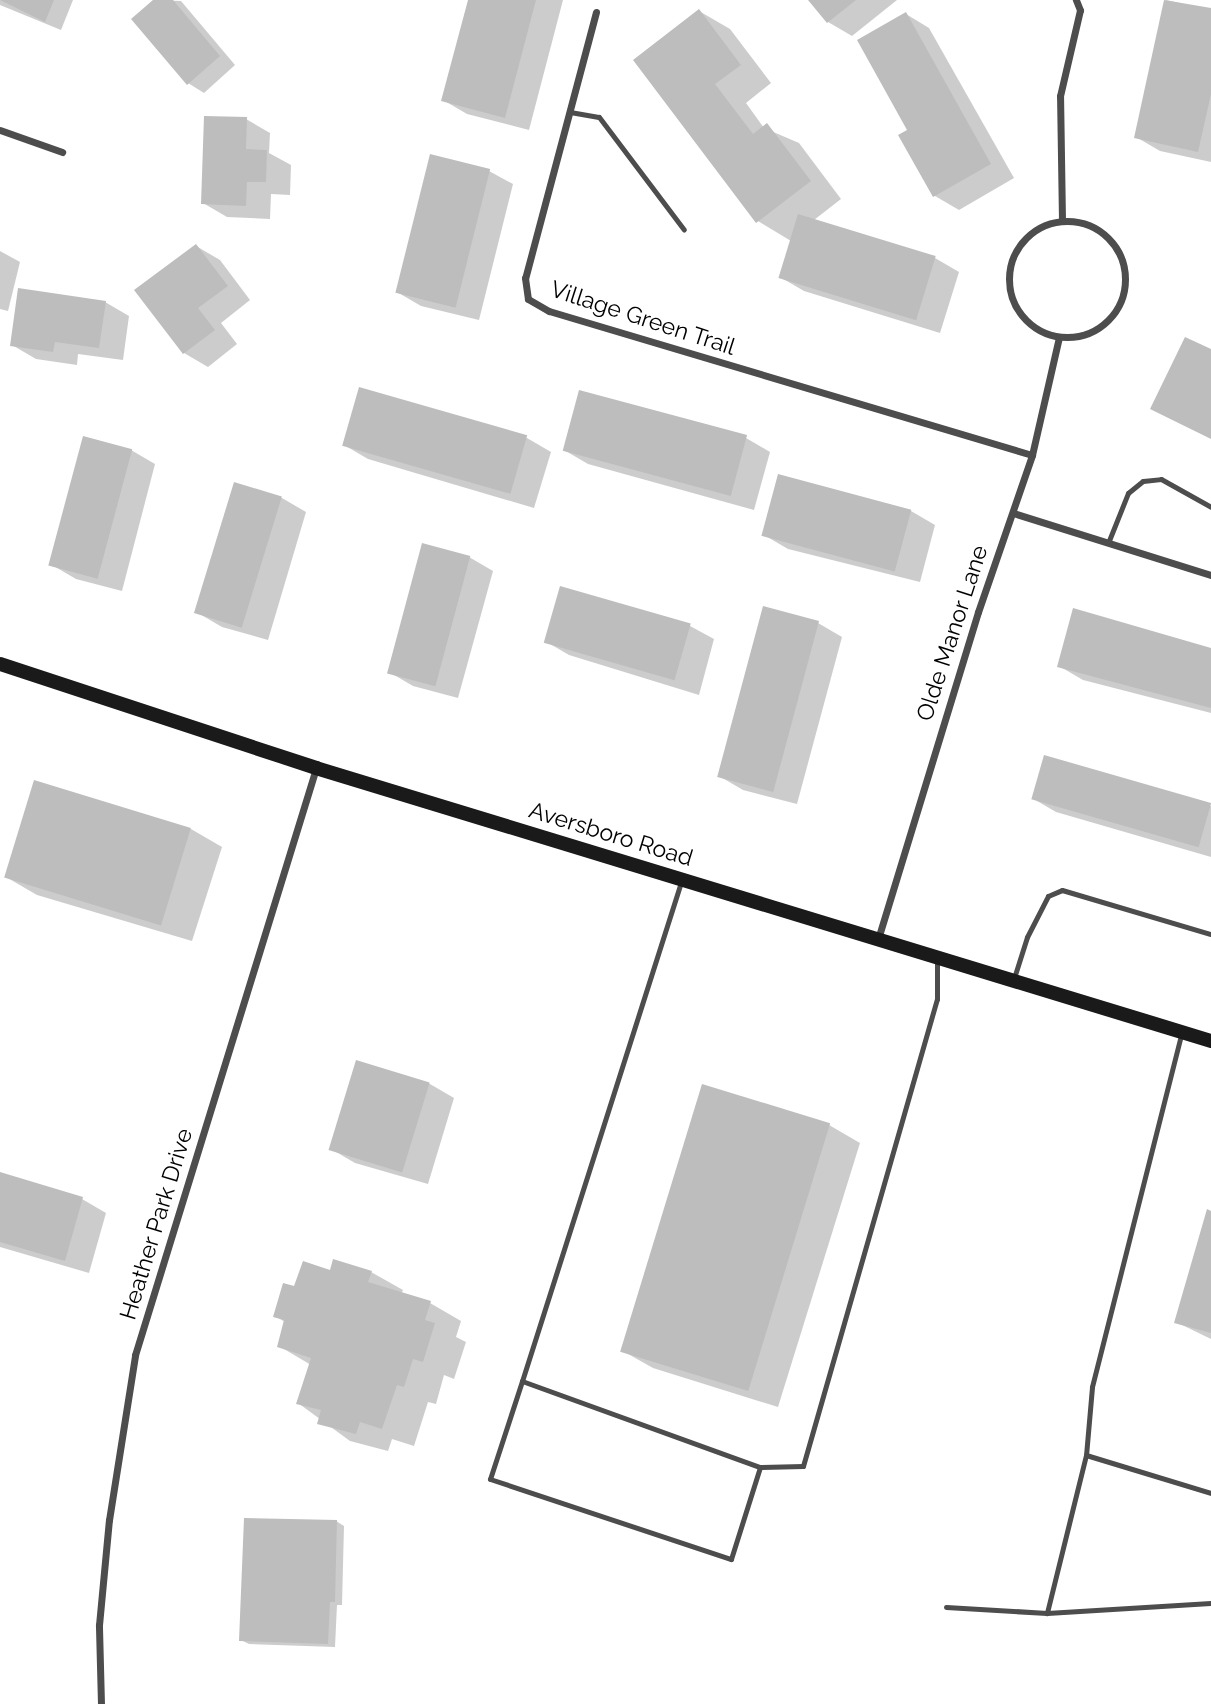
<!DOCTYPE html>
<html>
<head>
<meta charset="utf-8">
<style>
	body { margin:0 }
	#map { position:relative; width:1211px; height:1704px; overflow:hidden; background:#fff; font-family:Raleway,sans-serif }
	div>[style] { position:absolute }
	.shadow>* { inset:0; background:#0003 }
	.building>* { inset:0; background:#bdbdbd; transform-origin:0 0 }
	.lane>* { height:5px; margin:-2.5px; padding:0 2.5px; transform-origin:2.5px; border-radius:2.5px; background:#4d4d4d }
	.street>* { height:7px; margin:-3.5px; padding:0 3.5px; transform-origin:3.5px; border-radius:3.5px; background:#4d4d4d }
	.street>.ring { margin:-3.5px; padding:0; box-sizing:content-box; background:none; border:7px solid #4d4d4d; border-radius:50% }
	.secondary>* { height:14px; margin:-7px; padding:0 7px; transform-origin:7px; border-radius:7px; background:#1a1a1a }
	span { translate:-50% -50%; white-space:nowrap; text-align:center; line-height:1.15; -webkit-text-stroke:5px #fff; paint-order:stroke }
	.street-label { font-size:23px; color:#000 }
</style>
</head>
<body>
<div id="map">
	<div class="shadow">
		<i style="clip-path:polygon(0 0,73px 0,61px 30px,0 5px)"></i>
		<i style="clip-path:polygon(156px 0,181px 1px,235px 65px,204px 93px,188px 83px)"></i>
		<i style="clip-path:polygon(470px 0,563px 0,529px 130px,467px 114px,443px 100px)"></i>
		<i style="clip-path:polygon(811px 0,897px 0,852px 36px,828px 22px)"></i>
		<i style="clip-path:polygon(1166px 0,1211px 10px,1211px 162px,1160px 151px,1136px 137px)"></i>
		<i style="clip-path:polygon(699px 11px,730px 29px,771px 83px,746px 103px,764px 128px,799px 143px,841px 199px,814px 220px,935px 258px,959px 272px,940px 333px,804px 291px,780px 277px,791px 241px,758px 221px,636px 60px)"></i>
		<i style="clip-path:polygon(906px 14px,929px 28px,1014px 178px,959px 210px,935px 196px,910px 131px)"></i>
		<i style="clip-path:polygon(246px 119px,270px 133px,269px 153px,291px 165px,290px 195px,271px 194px,270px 219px,227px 217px,203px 203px)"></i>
		<i style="clip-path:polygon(489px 171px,513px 184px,479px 320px,421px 306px,397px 292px)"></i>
		<i style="clip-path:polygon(196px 246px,220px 260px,250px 300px,221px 323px,237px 344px,208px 367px,184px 353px)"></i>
		<i style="clip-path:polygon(0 251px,20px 262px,8px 311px,0 309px)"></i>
		<i style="clip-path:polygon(105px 302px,129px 316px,123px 360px,78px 354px,77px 365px,36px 359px,12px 345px)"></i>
		<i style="clip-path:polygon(361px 389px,527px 438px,551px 452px,534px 508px,368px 459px,344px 445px)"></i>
		<i style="clip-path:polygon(746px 438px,770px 452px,754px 510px,588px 464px,564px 450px)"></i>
		<i style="clip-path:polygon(131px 450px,155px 464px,122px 591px,76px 579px,52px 565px)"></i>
		<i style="clip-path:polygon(235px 485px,282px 498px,306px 512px,268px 640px,222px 627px,198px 613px)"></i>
		<i style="clip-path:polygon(911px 511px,935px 525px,920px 582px,788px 549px,764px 535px)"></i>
		<i style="clip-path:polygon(469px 557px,493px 571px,458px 698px,413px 686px,389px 672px)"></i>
		<i style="clip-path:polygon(818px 623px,842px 637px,797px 804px,743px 790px,719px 776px)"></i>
		<i style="clip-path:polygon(690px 626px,714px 639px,699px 695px,569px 655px,545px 641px)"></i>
		<i style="clip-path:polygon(1211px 650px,1211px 713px,1083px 680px,1059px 666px)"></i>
		<i style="clip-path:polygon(35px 783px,191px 829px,222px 847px,192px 941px,37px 895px,6px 877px)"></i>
		<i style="clip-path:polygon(1032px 798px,1211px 806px,1211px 857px,1056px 812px)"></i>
		<i style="clip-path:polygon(357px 1062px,430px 1084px,454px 1098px,428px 1184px,355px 1163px,331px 1149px)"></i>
		<i style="clip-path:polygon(829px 1125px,860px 1143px,778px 1407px,653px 1368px,621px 1350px)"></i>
		<i style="clip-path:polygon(0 1174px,82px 1199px,106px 1213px,89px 1273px,0 1247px)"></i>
		<i style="clip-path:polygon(1211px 1212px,1211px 1339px,1176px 1322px)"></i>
		<i style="clip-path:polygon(331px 1272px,371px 1272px,403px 1290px,401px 1294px,430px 1303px,461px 1321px,456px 1337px,466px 1342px,454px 1379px,444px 1375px,436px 1404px,428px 1402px,414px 1446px,392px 1439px,388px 1451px,350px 1441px,298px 1403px,311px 1365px,279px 1346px,285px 1322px,275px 1316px,295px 1289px)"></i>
		<i style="clip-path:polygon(336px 1521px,344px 1526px,342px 1605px,337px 1605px,335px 1647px,249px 1644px,241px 1640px)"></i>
	</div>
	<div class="building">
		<i style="clip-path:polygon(0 0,54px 0,45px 22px)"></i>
		<i style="clip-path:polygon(153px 0,173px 0,220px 56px,187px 85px,131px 19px)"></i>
		<i style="clip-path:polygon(468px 0,536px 0,505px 118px,441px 101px)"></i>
		<i style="clip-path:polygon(808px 0,856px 0,827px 23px)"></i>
		<i style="clip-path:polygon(1164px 0,1211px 8px,1211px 94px,1198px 152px,1134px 138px)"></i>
		<i style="clip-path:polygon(699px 9px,741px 65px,715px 84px,753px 134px,767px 123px,811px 181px,756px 223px,633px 60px)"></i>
		<i style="clip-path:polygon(906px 12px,991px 164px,933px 197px,898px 135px,907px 130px,857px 40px)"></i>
		<i style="clip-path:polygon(204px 116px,247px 117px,246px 149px,267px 150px,266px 182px,247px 182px,246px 206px,201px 204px)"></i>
		<i style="left:430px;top:154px;width:62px;height:143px;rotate:14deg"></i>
		<i style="left:798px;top:214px;width:144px;height:67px;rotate:17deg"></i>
		<i style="clip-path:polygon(196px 244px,228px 286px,198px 308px,215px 330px,183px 354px,134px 290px)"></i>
		<i style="clip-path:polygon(18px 288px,106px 301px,99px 348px,55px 342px,53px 352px,10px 346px)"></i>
		<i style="clip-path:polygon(1185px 337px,1211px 349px,1211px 439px,1150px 409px)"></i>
		<i style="left:359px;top:387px;width:175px;height:61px;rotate:16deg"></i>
		<i style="left:579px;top:390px;width:174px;height:63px;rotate:15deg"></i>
		<i style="left:83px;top:436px;width:51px;height:134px;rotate:15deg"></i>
		<i style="left:778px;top:474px;width:138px;height:64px;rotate:15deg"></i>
		<i style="left:234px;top:482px;width:50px;height:137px;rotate:17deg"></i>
		<i style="left:422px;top:543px;width:50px;height:135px;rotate:15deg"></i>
		<i style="left:560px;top:586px;width:136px;height:59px;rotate:16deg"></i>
		<i style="left:763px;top:606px;width:58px;height:177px;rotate:15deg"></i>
		<i style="clip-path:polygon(1073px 608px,1211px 648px,1211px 708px,1057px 667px)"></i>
		<i style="left:1044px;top:755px;width:174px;height:46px;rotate:16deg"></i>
		<i style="left:34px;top:780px;width:164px;height:102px;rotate:17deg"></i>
		<i style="left:356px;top:1060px;width:77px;height:94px;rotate:17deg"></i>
		<i style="left:702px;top:1084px;width:134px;height:280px;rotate:17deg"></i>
		<i style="clip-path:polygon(0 1172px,83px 1197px,65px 1261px,0 1242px)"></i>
		<i style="clip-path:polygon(1207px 1209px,1211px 1211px,1211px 1333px,1174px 1323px)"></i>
		<i style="clip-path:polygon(333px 1259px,372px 1271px,368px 1282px,431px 1301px,425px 1320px,435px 1323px,423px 1362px,413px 1359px,404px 1387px,397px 1385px,382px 1429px,360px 1422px,356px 1434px,317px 1424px,321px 1410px,296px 1404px,311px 1358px,277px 1347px,284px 1320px,273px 1317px,283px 1283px,294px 1286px,303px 1261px,330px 1270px)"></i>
		<i style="clip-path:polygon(244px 1518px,337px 1520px,335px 1602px,330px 1602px,328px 1644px,239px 1641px)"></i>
	</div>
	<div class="lane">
		<i style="left:570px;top:112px;width:29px;rotate:10deg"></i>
		<i style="left:599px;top:117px;width:141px;rotate:53deg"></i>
		<i style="left:1108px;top:543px;width:54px;rotate:-68.2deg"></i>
		<i style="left:1128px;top:493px;width:19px;rotate:-39deg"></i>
		<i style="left:1143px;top:481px;width:18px;rotate:-6deg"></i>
		<i style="left:1161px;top:479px;width:57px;rotate:29.2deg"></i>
		<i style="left:681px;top:882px;width:524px;rotate:107.67deg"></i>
		<i style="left:522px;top:1381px;width:253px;rotate:19.9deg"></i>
		<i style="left:760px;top:1467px;width:43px;rotate:-1.3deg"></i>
		<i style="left:803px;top:1466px;width:486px;rotate:-74deg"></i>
		<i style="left:937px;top:999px;width:38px;rotate:-90deg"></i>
		<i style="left:1014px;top:978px;width:43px;rotate:-72.4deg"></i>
		<i style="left:1027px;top:937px;width:46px;rotate:-62.9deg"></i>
		<i style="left:1048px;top:896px;width:15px;rotate:-23deg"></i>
		<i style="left:1062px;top:890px;width:155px;rotate:16.5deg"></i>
		<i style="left:1181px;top:1035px;width:363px;rotate:104.2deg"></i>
		<i style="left:1092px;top:1387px;width:68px;rotate:95deg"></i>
		<i style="left:1086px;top:1455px;width:163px;rotate:103.9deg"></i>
		<i style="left:1047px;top:1613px;width:164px;rotate:-3.5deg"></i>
		<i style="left:522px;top:1381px;width:103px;rotate:108.1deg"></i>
		<i style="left:490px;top:1479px;width:254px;rotate:18.4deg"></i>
		<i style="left:731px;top:1559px;width:96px;rotate:-72.5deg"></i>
		<i style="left:1086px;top:1455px;width:131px;rotate:16.9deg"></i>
		<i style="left:946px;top:1607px;width:101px;rotate:3.4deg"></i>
	</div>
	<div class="street">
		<i style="left:596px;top:12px;width:275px;rotate:104.9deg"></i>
		<i style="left:525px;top:278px;width:21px;rotate:82deg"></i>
		<i style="left:528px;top:299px;width:24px;rotate:30deg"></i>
		<i style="left:549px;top:311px;width:504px;rotate:16.6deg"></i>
		<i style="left:0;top:130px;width:66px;rotate:19.5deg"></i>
		<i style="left:1062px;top:220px;width:124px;rotate:-90.9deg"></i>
		<i style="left:1060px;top:96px;width:88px;rotate:-76.9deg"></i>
		<i style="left:1080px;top:10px;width:11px;rotate:-112deg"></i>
		<i class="ring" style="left:1009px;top:221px;width:109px;height:109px"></i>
		<i style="left:1013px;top:513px;width:207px;rotate:17.4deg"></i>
		<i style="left:878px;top:939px;width:342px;rotate:-73deg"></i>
		<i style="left:978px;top:612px;width:166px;rotate:-71deg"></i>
		<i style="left:1032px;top:455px;width:121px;rotate:-77.1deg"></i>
		<i style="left:101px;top:1704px;width:79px;rotate:-91.5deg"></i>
		<i style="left:99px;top:1625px;width:105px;rotate:-84.6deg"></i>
		<i style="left:109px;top:1520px;width:167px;rotate:-81deg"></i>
		<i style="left:135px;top:1355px;width:614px;rotate:-72.86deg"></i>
	</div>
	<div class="secondary">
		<i style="left:0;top:664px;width:333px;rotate:18.2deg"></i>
		<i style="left:316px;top:768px;width:936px;rotate:16.96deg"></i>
	</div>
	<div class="street-label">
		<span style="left:643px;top:318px;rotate:18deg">Village Green Trail</span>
		<span style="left:952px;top:633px;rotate:-72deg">Olde Manor Lane</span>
		<span style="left:611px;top:834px;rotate:17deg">Aversboro Road</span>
		<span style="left:156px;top:1224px;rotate:-73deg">Heather Park Drive</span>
	</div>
</div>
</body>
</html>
